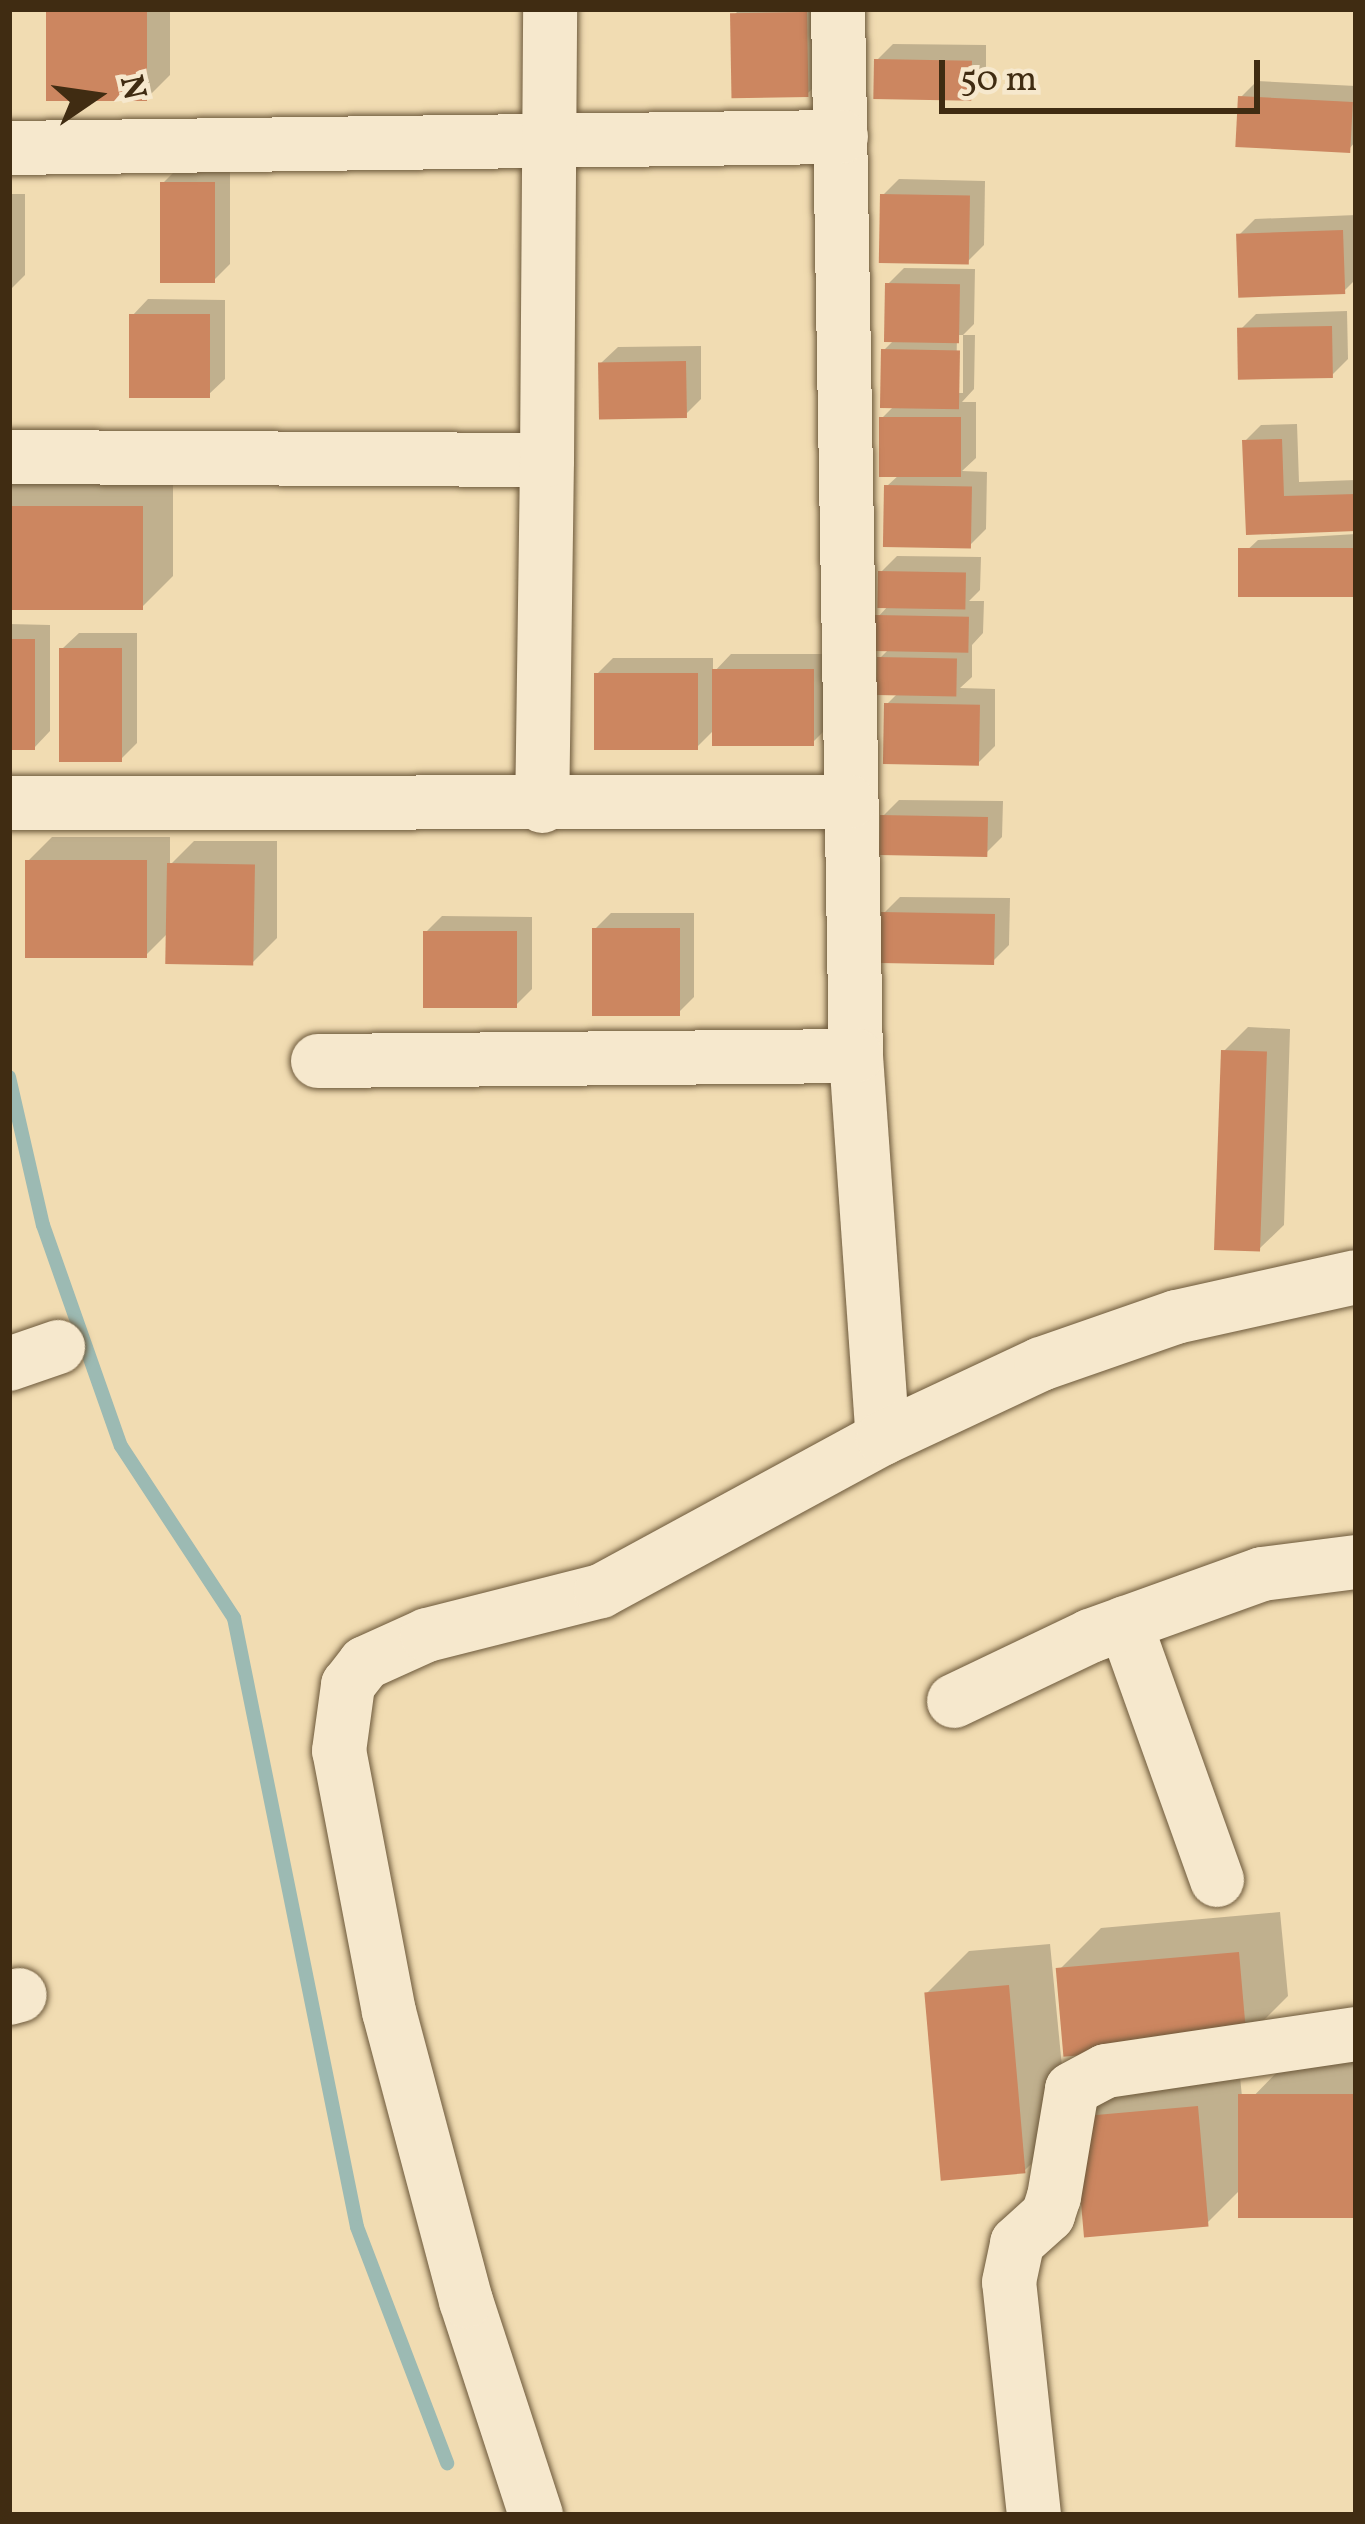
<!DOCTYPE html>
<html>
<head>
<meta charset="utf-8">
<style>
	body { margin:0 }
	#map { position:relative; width:1365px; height:2524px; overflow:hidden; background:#f1dcb2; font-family:Vollkorn,serif }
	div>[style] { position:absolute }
	.shadow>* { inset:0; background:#0003 }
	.stream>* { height:14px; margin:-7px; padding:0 7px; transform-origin:7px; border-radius:7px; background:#9cbab3 }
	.building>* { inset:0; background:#cc8660; transform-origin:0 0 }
	.roads { filter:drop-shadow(0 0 3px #6c583a) drop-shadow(0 0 3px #6c583a) }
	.minor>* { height:54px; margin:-27px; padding:0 27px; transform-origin:27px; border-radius:27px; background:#f6e8cd }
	span { translate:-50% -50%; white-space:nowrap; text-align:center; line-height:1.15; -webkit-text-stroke:10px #f6e8cd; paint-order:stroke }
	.frame { position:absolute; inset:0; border:12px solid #402c12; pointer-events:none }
	.north { position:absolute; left:36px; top:36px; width:120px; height:120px; -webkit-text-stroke:9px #f6e8cd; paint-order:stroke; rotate:77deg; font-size:33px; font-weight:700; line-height:48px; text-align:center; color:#402c12 }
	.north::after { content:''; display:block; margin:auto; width:42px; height:54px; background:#402c12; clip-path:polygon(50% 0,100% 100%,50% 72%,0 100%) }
	.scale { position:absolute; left:939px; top:60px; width:321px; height:54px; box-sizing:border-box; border:6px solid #402c12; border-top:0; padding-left:15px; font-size:36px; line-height:42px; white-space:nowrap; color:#402c12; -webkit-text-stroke:9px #f6e8cd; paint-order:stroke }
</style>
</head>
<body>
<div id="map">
	<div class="shadow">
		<i style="clip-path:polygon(51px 9px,170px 9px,170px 75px,146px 99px)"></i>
		<i style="clip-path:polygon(740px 9px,822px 9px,823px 78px,807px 94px,734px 15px)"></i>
		<i style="clip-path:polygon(893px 44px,986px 45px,986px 81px,970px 97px,877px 60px)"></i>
		<i style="clip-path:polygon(1257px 81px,1356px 86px,1356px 141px,1349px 149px,1241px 97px)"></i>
		<i style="clip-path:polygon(179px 167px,230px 168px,230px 264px,214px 280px,163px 183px)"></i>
		<i style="clip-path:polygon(899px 179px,985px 181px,984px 245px,968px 261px,883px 195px)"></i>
		<i style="clip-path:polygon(9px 194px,25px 194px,25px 275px,9px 291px)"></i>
		<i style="clip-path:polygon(1356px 215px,1356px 279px,1344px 291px,1239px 235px,1255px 219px)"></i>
		<i style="clip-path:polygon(evenodd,904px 268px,975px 269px,974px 324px,963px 335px,975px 335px,974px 389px,962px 402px,976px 402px,976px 458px,962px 471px,987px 472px,986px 529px,970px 545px,887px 486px,900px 474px,882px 418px,895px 405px,884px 350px,895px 339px,888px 284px,904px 268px,957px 335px,963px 335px,963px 393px,956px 393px,957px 335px)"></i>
		<i style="clip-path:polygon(148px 299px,225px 300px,225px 379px,208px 395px,132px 316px)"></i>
		<i style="clip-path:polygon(1347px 311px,1348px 359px,1332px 375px,1240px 330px,1256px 314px)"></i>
		<i style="clip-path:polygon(701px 346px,701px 399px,685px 415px,601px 363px,618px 347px)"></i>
		<i style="clip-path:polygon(1297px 424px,1299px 482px,1356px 480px,1356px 528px,1248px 532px,1245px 441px,1261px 425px)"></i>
		<i style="clip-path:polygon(9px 476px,173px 477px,173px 576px,142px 607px,9px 607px)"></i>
		<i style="clip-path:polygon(1356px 534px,1356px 594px,1241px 556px,1258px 540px)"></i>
		<i style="clip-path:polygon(897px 556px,981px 557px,980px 590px,969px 601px,984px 601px,983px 633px,972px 645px,972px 677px,960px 688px,995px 689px,995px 746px,979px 762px,887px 704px,899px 692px,880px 658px,890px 648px,878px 617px,889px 605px,881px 572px)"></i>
		<i style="clip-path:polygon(9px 624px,50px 625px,50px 731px,34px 748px,9px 747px)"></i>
		<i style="clip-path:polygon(79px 633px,137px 633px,137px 743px,121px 759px,62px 649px)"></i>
		<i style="clip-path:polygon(731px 654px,829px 654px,828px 727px,812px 743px,716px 728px,696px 748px,597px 674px,613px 658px,713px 658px,713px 673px)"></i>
		<i style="clip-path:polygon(899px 800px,1003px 801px,1002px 837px,986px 853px,883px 816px)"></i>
		<i style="clip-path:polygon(52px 837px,170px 837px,170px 865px,194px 841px,277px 841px,277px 938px,253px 962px,170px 931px,145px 956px,28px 861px)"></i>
		<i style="clip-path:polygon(900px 897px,1010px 898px,1009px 945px,993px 961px,884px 913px)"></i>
		<i style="clip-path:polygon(611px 913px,694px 913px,694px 997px,678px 1013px,595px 929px)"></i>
		<i style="clip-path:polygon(442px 916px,532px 917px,532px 989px,516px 1005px,426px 932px)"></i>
		<i style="clip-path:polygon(1248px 1027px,1290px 1029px,1284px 1225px,1259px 1249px,1224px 1051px)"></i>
		<i style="clip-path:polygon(1280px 1912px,1288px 1996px,1246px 2038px,1059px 1970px,1101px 1928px)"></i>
		<i style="clip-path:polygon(1050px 1944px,1068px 2128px,1025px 2170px,927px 1993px,969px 1951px)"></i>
		<i style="clip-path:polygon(1356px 2058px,1356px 2215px,1250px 2180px,1206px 2224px,1076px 2118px,1118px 2076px,1239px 2066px,1243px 2107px,1284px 2065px)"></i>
	</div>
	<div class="stream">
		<i style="left:9px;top:1077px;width:152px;rotate:77.1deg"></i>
		<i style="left:43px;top:1225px;width:234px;rotate:70.6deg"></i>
		<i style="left:121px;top:1446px;width:206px;rotate:56.7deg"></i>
		<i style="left:234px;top:1618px;width:621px;rotate:78.58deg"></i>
		<i style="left:357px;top:2227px;width:253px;rotate:69.1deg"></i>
	</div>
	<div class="building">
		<i style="left:46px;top:10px;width:101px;height:91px"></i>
		<i style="left:807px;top:12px;width:85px;height:77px;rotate:89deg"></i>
		<i style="left:874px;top:59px;width:98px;height:40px;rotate:1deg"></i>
		<i style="left:1238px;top:96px;width:115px;height:51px;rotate:3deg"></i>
		<i style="left:160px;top:182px;width:55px;height:101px"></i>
		<i style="left:880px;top:194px;width:90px;height:69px;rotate:1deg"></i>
		<i style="left:1343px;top:230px;width:64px;height:107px;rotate:88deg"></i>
		<i style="left:885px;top:283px;width:75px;height:59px;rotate:1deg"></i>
		<i style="left:129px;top:314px;width:81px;height:84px"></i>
		<i style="left:1332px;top:326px;width:52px;height:95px;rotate:89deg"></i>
		<i style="left:881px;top:349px;width:79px;height:59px;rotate:1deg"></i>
		<i style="left:686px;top:361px;width:57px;height:88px;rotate:89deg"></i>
		<i style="left:879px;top:417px;width:82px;height:60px"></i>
		<i style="clip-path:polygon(1282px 439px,1284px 496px,1356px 494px,1356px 531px,1246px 535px,1242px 440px)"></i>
		<i style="left:884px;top:485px;width:88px;height:62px;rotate:1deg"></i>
		<i style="left:9px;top:506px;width:134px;height:104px"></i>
		<i style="left:1356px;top:548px;width:49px;height:118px;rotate:90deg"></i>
		<i style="left:878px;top:571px;width:88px;height:37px;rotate:1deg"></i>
		<i style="left:875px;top:615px;width:94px;height:36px;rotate:1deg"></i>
		<i style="left:9px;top:639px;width:26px;height:111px"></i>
		<i style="left:59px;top:648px;width:63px;height:114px"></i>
		<i style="left:877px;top:657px;width:80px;height:38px;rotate:1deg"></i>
		<i style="left:712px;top:669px;width:102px;height:77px"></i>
		<i style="left:594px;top:673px;width:104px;height:77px"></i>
		<i style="left:884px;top:703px;width:96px;height:61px;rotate:1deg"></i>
		<i style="left:880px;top:815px;width:108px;height:40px;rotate:1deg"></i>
		<i style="left:25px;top:860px;width:122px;height:98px"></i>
		<i style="left:167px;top:863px;width:88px;height:101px;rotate:1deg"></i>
		<i style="left:881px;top:912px;width:114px;height:51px;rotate:1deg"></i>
		<i style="left:592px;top:928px;width:88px;height:88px"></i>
		<i style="left:423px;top:931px;width:94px;height:77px"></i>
		<i style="left:1221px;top:1050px;width:46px;height:200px;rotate:2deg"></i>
		<i style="left:1239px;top:1952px;width:89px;height:184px;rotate:85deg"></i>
		<i style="left:1009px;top:1985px;width:189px;height:85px;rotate:85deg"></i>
		<i style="left:1356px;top:2094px;width:124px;height:118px;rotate:90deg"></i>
		<i style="left:1198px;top:2106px;width:121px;height:125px;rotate:85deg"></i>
	</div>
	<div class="roads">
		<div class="minor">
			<i style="left:838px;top:9px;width:1047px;rotate:89.02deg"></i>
			<i style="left:856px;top:1056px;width:383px;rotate:86deg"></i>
			<i style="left:9px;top:148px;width:832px;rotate:-0.76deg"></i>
			<i style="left:9px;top:457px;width:538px;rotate:0.32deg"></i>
			<i style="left:547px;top:460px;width:346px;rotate:90.8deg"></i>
			<i style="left:547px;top:460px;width:451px;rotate:-89.6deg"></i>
			<i style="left:9px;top:803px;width:840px;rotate:-0.07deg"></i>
			<i style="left:318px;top:1061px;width:538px;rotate:-0.53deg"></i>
			<i style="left:9px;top:1364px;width:52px;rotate:-19.1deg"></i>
			<i style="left:1125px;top:1623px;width:273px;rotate:70.3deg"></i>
			<i style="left:954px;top:1701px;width:151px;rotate:-25.5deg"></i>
			<i style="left:1090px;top:1636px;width:183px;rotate:-19.8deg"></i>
			<i style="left:1262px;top:1574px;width:95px;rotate:-7.3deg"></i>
			<i style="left:9px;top:1998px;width:11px;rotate:-15deg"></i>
			<i style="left:536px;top:2515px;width:225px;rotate:-108.1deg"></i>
			<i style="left:466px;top:2301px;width:299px;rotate:-104.9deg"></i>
			<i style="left:389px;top:2012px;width:266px;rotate:-100.8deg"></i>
			<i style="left:339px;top:1751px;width:67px;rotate:-82.2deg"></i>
			<i style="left:348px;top:1685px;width:28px;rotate:-52deg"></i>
			<i style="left:365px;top:1663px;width:68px;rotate:-24.3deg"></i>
			<i style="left:427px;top:1635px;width:179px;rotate:-14.2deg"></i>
			<i style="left:601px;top:1591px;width:321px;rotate:-28.5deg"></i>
			<i style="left:883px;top:1438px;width:174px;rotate:-25.1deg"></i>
			<i style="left:1041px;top:1364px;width:143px;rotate:-19.2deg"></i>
			<i style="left:1176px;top:1317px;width:184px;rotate:-12.5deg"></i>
			<i style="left:1034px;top:2515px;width:234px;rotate:-96.1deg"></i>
			<i style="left:1009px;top:2282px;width:40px;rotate:-78deg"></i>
			<i style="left:1017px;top:2243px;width:42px;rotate:-42.1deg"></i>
			<i style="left:1048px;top:2215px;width:19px;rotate:-72deg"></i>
			<i style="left:1054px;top:2197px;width:109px;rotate:-80.5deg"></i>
			<i style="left:1072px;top:2089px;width:38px;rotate:-28deg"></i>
			<i style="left:1106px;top:2071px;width:253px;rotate:-8.4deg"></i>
		</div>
	</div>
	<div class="frame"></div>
	<div class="north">N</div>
	<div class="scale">50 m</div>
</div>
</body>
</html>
